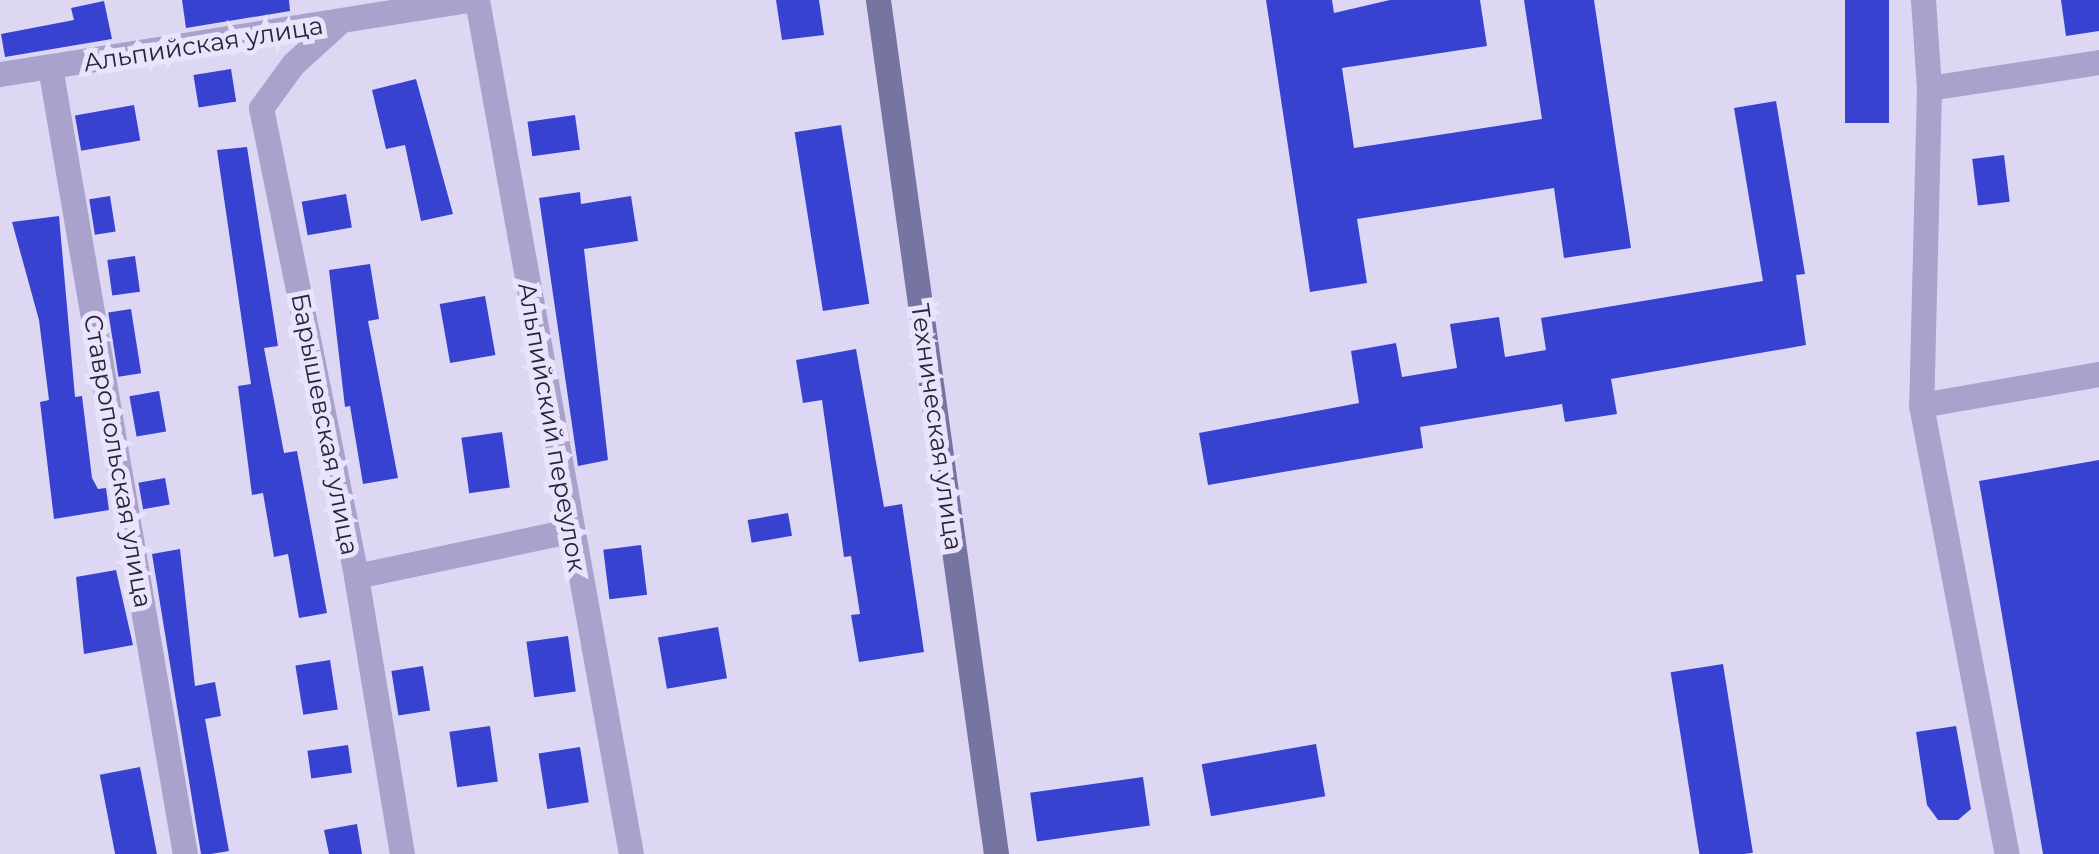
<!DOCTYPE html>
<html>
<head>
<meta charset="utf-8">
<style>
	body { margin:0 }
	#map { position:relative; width:2099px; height:854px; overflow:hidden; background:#ddd7f3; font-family:Montserrat,sans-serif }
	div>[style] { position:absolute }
	.building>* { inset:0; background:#3842d1; transform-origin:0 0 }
	.street>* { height:25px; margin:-12.5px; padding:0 12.5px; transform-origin:12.5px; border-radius:12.5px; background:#a8a2cc }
	.secondary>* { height:25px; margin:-12.5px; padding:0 12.5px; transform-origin:12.5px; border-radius:12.5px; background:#7674a0 }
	span { translate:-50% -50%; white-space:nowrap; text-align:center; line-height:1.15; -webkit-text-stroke:10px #e9e4fb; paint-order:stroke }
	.street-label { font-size:25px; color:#252536 }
</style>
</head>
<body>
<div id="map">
	<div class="building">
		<i style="clip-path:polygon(182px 0,289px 0,290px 11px,186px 28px)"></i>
		<i style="clip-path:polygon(776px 0,819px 0,824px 35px,782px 40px)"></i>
		<i style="clip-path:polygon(1266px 0,1332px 0,1334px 13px,1390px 0,1480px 0,1487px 46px,1342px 68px,1354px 148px,1542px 119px,1524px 0,1594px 0,1631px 248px,1564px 258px,1554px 188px,1357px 219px,1367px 283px,1310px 292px)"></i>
		<i style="left:1845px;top:0;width:44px;height:123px"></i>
		<i style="clip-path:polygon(2061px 0,2099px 0,2099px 31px,2066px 36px)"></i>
		<i style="clip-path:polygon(104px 1px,112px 39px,5px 57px,1px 34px,74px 20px,71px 8px)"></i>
		<i style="left:231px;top:69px;width:33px;height:38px;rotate:81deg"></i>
		<i style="clip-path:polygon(416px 79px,453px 214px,421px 221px,405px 145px,386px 149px,372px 90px)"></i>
		<i style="clip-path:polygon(1776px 101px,1805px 274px,1796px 275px,1806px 345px,1611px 379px,1617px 414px,1565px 422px,1562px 404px,1420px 427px,1423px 448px,1208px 485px,1199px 433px,1359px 403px,1351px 351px,1396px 343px,1402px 377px,1457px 368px,1450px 324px,1499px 317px,1505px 357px,1546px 350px,1541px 318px,1763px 281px,1734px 108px)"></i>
		<i style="left:134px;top:105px;width:36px;height:60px;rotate:80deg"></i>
		<i style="left:575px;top:115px;width:35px;height:48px;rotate:82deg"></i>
		<i style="left:841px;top:125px;width:181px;height:47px;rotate:81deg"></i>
		<i style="clip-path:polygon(247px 147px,278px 346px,264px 348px,284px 453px,297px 451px,327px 613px,299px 618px,288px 554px,274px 557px,263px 493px,252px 495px,238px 386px,251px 384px,217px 150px)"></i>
		<i style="left:2004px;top:155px;width:47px;height:32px;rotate:83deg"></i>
		<i style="clip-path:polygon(580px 192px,581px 204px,631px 196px,638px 241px,584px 249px,608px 460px,578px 466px,539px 198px)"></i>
		<i style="left:346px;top:194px;width:34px;height:45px;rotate:80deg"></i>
		<i style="left:110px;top:196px;width:36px;height:21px;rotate:81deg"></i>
		<i style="clip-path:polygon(59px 216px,75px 397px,82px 396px,92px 478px,98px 489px,106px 488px,109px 510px,54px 519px,40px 402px,49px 400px,39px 320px,12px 222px)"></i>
		<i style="left:135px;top:256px;width:36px;height:28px;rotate:82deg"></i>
		<i style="clip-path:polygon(370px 264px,379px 319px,368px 321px,398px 478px,363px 484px,350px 406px,345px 407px,329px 270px)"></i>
		<i style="left:485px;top:296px;width:60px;height:46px;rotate:80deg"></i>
		<i style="left:131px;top:309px;width:65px;height:23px;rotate:81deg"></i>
		<i style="clip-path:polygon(856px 349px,884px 507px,902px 504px,924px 652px,859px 662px,851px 615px,860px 614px,851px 556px,844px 557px,822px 400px,803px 403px,796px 360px)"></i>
		<i style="left:159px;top:391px;width:41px;height:30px;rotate:80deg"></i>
		<i style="left:502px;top:432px;width:56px;height:41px;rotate:82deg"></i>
		<i style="clip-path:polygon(2099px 460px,2099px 854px,2043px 854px,1979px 481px)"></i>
		<i style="left:165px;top:478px;width:27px;height:27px;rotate:80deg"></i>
		<i style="left:788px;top:513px;width:23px;height:41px;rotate:80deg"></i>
		<i style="left:641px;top:545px;width:50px;height:38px;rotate:83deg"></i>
		<i style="clip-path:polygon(180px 549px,195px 686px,215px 682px,221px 716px,205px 719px,229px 851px,211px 854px,201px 854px,152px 554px)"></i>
		<i style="clip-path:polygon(116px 570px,133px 645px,84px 654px,76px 577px)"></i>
		<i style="left:718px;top:627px;width:52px;height:61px;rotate:80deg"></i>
		<i style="left:568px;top:636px;width:56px;height:42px;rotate:82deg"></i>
		<i style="left:330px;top:660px;width:50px;height:35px;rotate:81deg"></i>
		<i style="left:1723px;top:664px;width:191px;height:53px;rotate:81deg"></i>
		<i style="left:423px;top:666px;width:45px;height:32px;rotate:81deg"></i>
		<i style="left:490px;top:726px;width:56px;height:41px;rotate:82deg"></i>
		<i style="clip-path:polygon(1956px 726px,1971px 809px,1958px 820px,1938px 820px,1927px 805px,1916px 732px)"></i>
		<i style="left:1316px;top:744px;width:53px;height:116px;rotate:80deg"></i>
		<i style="left:348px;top:745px;width:28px;height:41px;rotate:82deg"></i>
		<i style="left:580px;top:747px;width:56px;height:42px;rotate:81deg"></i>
		<i style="left:140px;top:767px;width:89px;height:41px;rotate:79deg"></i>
		<i style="left:1143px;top:777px;width:49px;height:114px;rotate:82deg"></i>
		<i style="clip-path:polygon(357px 824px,362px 854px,329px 854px,324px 830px)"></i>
	</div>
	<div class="street">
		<i style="left:477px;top:0;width:868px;rotate:79.78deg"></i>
		<i style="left:1923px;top:0;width:88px;rotate:86.1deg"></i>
		<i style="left:1929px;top:88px;width:317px;rotate:91.4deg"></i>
		<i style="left:1921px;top:405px;width:457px;rotate:79.2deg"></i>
		<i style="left:337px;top:24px;width:59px;rotate:137.7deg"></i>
		<i style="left:293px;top:64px;width:54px;rotate:126deg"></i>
		<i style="left:261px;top:108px;width:478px;rotate:78.5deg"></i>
		<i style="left:356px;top:576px;width:282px;rotate:80.6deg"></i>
		<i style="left:50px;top:67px;width:798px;rotate:80.27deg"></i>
		<i style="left:0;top:74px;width:471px;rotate:-9deg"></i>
		<i style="left:1929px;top:88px;width:172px;rotate:-8.7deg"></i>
		<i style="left:1921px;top:405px;width:181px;rotate:-9.9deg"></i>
		<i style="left:356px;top:576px;width:219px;rotate:-11.9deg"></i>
	</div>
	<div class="secondary">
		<i style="left:878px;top:0;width:862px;rotate:82.13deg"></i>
	</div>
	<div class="street-label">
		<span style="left:203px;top:44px;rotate:-9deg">Альпийская улица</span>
		<span style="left:325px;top:424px;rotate:79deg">Барышевская улица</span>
		<span style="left:552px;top:427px;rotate:80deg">Альпийский переулок</span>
		<span style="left:937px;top:427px;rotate:82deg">Техническая улица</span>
		<span style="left:118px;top:461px;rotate:80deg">Ставропольская улица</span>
	</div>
</div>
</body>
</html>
